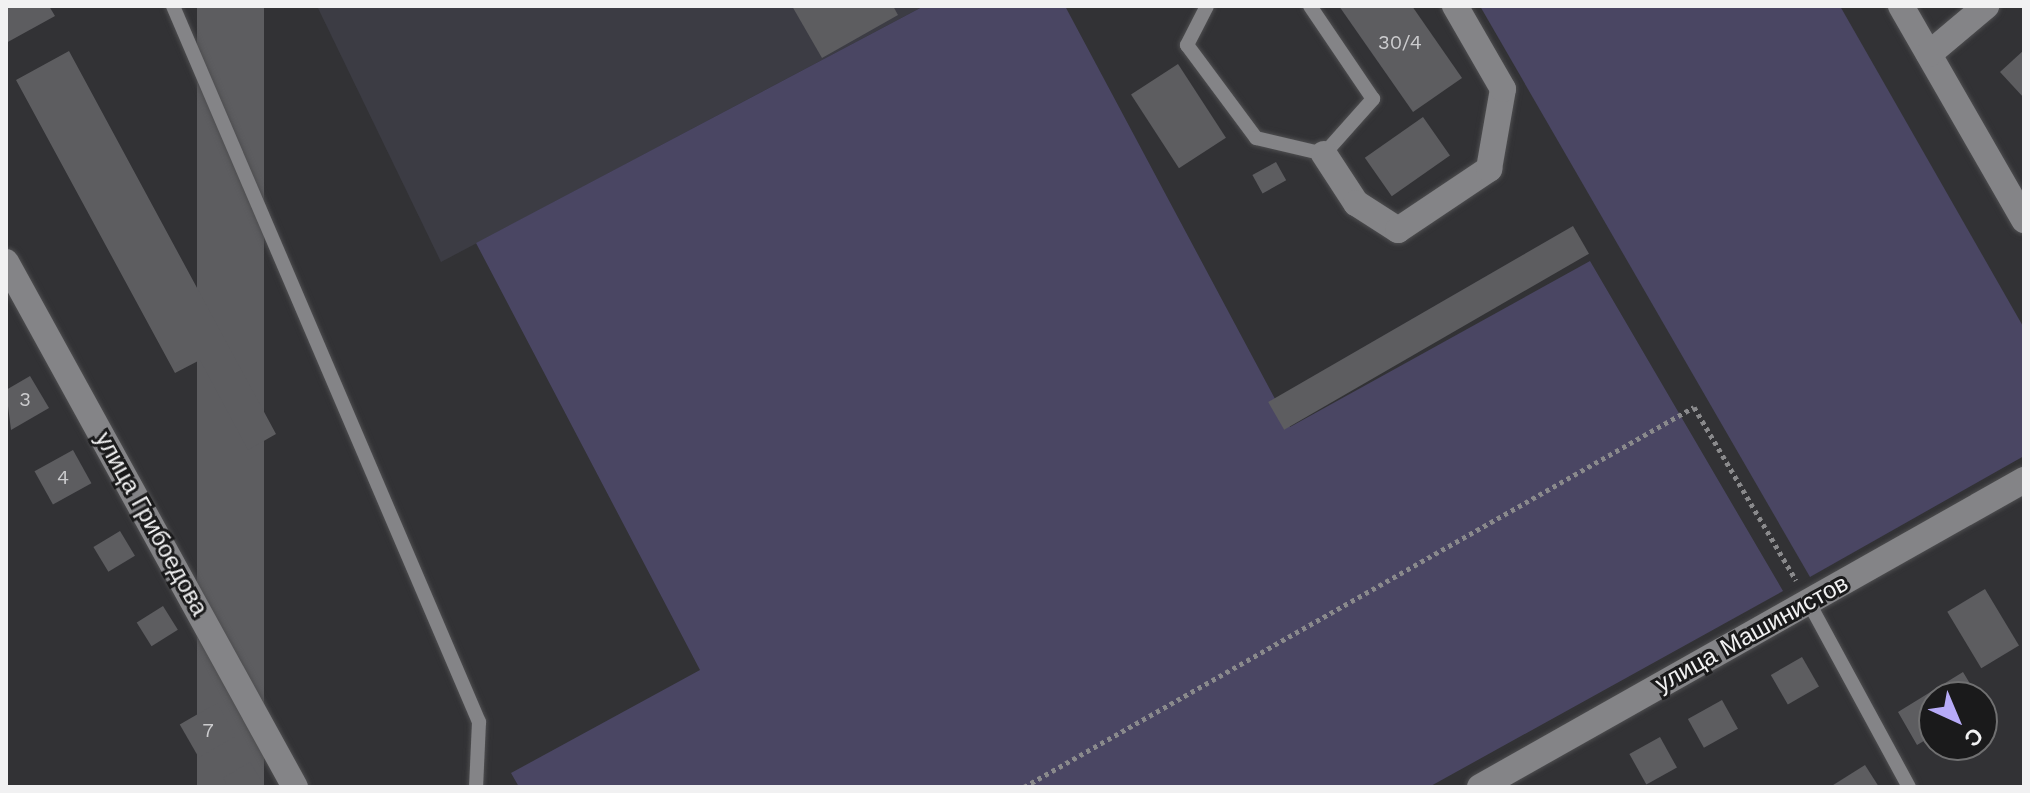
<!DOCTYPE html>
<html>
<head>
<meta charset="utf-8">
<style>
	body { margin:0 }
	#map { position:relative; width:2030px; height:793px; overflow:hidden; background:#323235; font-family:"Work Sans",sans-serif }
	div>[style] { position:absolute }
	.built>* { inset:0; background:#3c3c44 }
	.green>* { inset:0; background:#4a4663 }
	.building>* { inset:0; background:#5d5d60; transform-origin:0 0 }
	.path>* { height:5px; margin-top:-2.5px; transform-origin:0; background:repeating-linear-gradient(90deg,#8a8a8c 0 4px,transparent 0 8px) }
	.roads { filter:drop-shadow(0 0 2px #4e4e50) drop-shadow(0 0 2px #4e4e50) }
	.service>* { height:14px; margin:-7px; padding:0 7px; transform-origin:7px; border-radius:7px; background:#848487 }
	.minor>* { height:26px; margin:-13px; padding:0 13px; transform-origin:13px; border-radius:13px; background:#848487 }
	span { translate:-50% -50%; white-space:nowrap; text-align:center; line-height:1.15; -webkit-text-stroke:6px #1a1a1b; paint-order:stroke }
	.number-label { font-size:20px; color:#ccccce }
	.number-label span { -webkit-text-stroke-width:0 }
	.street-label { font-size:24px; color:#f1f1f2 }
	.frame { position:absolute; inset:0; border:8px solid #f1f1f2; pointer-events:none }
	.north { position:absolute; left:1918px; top:681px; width:80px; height:80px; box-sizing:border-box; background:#1a1a1b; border:2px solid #707071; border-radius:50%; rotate:136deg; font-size:22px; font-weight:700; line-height:32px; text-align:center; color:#f1f1f2 }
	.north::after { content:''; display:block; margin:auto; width:28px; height:36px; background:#b7abf8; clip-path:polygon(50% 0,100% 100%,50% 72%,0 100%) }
</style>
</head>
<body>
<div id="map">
	<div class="built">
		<i style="clip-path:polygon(317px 6px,924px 6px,441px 262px)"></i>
	</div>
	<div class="green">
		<i style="clip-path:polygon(924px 6px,1065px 6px,1290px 427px,1590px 261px,1783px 591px,1429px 787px,519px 787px,511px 773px,700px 670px,476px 243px)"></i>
		<i style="clip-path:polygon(1480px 6px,1840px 6px,2024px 328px,2024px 456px,1810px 577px)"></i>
	</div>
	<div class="building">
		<i style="clip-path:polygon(6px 6px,49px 6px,55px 16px,6px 43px)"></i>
		<i style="left:197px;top:6px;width:67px;height:805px"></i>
		<i style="clip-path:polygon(792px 6px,893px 6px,898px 15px,822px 58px)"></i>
		<i style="clip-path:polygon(1339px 6px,1412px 6px,1462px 78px,1413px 112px)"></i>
		<i style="clip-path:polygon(2024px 50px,2024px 98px,2000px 72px)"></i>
		<i style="clip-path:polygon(69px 51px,276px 434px,248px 450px,200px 360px,175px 373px,16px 80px)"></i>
		<i style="left:1178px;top:64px;width:88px;height:56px;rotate:57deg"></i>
		<i style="left:1423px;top:117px;width:47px;height:71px;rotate:55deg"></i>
		<i style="left:1276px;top:162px;width:21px;height:27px;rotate:61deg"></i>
		<i style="left:1573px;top:226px;width:32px;height:352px;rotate:60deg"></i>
		<i style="clip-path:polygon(30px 376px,49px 408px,11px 430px,6px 390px)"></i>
		<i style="left:73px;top:450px;width:38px;height:44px;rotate:61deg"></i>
		<i style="left:120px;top:531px;width:29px;height:31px;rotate:59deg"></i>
		<i style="left:1985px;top:589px;width:66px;height:44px;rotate:59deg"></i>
		<i style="left:163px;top:606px;width:28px;height:31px;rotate:58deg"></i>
		<i style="left:1802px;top:657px;width:34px;height:36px;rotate:60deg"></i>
		<i style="clip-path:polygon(1963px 672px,1978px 697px,1934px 697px,1934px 735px,1917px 745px,1898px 712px)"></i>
		<i style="left:1722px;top:700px;width:33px;height:39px;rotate:61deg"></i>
		<i style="left:217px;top:703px;width:38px;height:43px;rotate:60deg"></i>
		<i style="left:1660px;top:737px;width:35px;height:35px;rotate:61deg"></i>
		<i style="clip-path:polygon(250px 762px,265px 787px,228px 787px,223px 778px)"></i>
		<i style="clip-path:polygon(1865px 765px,1879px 787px,1830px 787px)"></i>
	</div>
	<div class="path">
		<i style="left:1024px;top:787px;width:770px;rotate:-29.56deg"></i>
		<i style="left:1694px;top:407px;width:201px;rotate:59.5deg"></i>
	</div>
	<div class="roads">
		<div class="service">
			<i style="left:173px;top:6px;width:779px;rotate:66.86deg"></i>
			<i style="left:479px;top:722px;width:65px;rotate:92.6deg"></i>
			<i style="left:1207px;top:6px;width:44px;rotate:117.1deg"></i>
			<i style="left:1187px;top:45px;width:116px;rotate:53.4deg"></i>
			<i style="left:1256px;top:138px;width:70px;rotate:13.2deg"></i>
			<i style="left:1324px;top:154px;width:74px;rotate:-48.3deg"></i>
			<i style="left:1373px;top:99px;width:112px;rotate:-124.1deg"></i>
			<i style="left:1809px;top:603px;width:209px;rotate:61.5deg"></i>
		</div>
		<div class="minor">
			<i style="left:1901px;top:6px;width:247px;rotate:60.1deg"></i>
			<i style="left:1929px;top:54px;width:75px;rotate:-40.1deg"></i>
			<i style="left:1324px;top:154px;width:59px;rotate:56.9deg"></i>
			<i style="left:1356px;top:203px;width:50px;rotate:32.7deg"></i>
			<i style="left:1398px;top:230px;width:110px;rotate:-33.8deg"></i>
			<i style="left:1489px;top:169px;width:81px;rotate:-80.1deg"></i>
			<i style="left:1503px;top:89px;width:96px;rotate:-120deg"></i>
			<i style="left:6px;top:262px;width:599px;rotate:61.17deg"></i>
			<i style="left:1480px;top:787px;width:625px;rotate:-29.44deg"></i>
		</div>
	</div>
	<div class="number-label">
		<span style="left:1400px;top:42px">30/4</span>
		<span style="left:25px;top:399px">3</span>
		<span style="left:63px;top:477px">4</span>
		<span style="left:208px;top:730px">7</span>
	</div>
	<div class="street-label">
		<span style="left:151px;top:524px;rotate:61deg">улица Грибоедова</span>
		<span style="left:1752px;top:634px;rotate:-29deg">улица Машинистов</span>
	</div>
	<div class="frame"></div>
	<div class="north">С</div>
</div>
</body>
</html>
